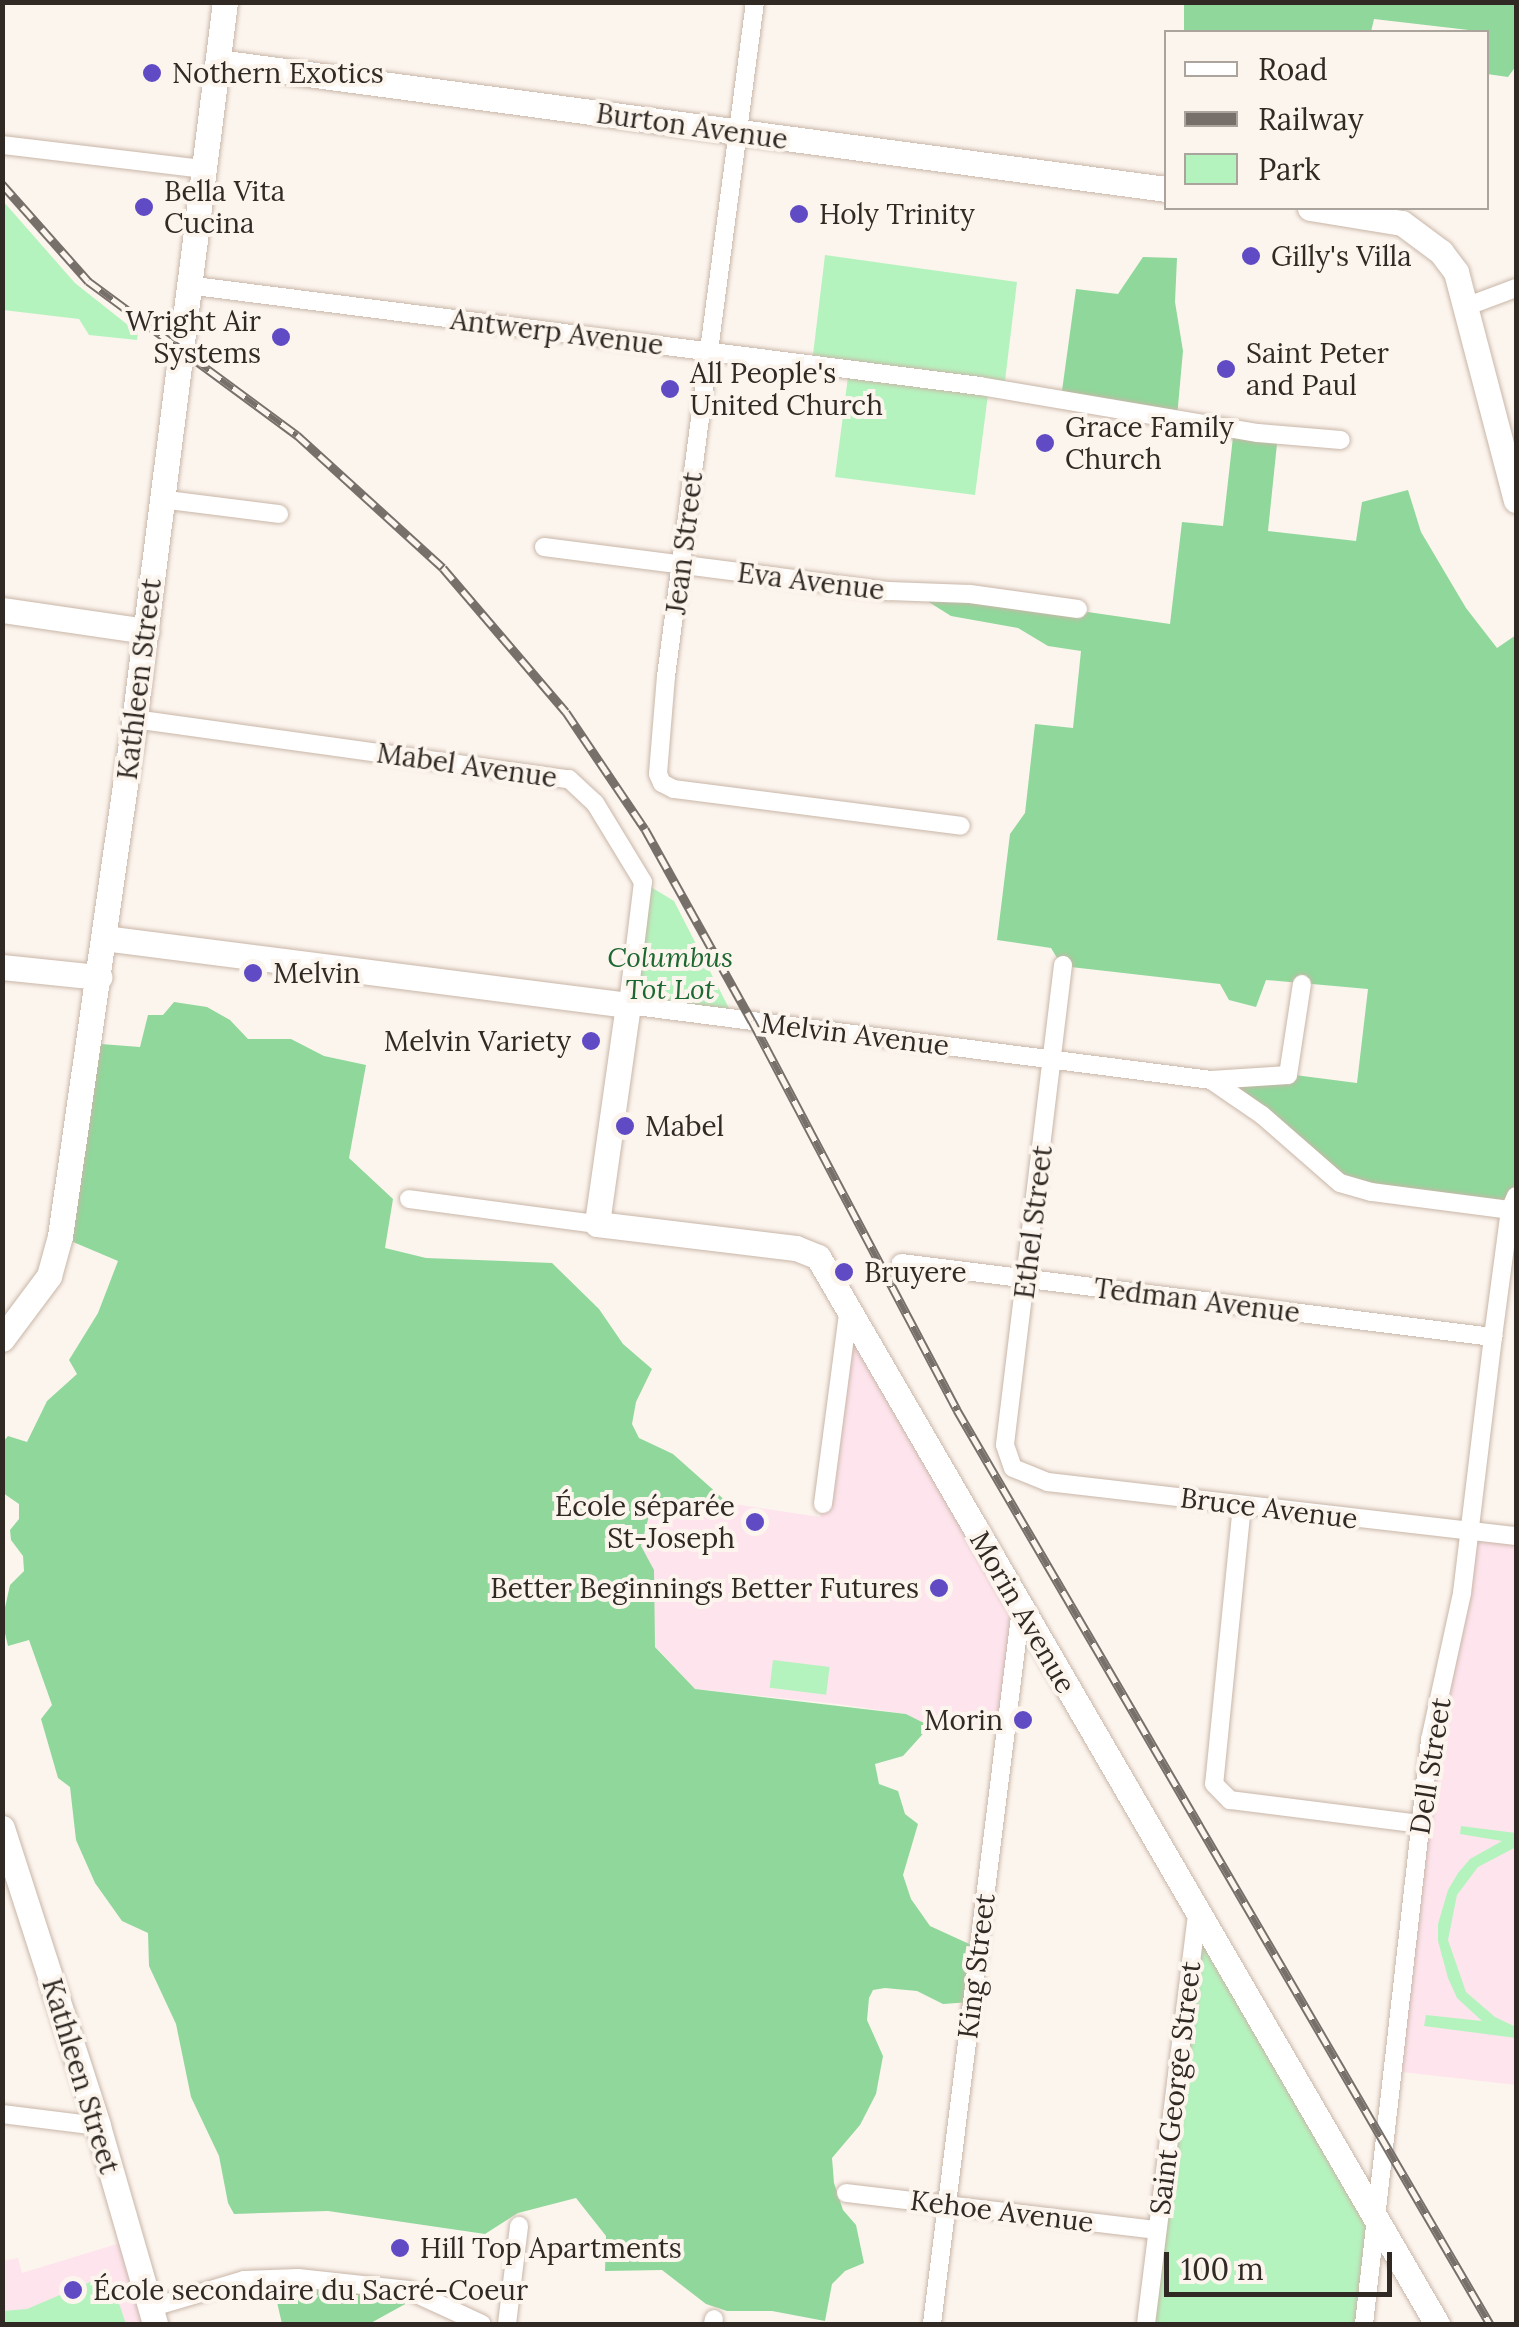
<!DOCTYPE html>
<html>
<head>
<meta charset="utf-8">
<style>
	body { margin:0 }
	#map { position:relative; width:1519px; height:2327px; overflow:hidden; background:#fcf5ee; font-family:Lora,serif }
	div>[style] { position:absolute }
	.education>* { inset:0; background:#fee4ed }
	.green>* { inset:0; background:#b5f3be; transform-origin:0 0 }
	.forest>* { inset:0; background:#90d79b }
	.roads { filter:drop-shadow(0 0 2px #c9b6a8) drop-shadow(0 0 2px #c9b6a8) }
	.street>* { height:18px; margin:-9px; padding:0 9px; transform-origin:9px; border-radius:9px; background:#fff }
	.secondary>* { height:25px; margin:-12.5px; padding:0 12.5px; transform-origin:12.5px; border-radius:12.5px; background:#fff }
	.rail>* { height:9px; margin-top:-4.5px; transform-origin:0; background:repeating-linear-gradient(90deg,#fcf5ee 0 15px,#77706a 0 30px); box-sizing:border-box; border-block:2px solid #77706a }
	.dots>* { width:28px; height:28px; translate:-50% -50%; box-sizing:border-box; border:5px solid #fcf5ee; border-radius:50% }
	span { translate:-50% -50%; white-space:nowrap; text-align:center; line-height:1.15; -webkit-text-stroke:8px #fcf5ee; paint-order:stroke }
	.poi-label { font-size:28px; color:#312a24 }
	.left { translate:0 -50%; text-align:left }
	.right { translate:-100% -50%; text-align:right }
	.street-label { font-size:28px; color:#312a24 }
	.park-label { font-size:28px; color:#1d6731; font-style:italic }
	.frame { position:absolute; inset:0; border:5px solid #312a24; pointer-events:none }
	.legend { position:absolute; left:1164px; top:30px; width:325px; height:180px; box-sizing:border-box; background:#fcf5ee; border:2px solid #aba49d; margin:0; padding:12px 18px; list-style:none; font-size:30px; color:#312a24 }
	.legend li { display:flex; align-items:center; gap:20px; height:50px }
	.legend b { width:50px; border:2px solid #aba49d }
	.scale { position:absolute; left:1164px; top:2252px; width:228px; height:45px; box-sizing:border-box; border:5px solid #312a24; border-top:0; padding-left:12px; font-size:30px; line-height:35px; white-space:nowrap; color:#312a24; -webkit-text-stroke:8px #fcf5ee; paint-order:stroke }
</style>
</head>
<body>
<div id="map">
	<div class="education">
		<i style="clip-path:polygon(848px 1307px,1020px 1608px,1004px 1734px,930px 1726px,906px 1714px,838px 1704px,695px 1689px,655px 1646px,641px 1546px,649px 1516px,670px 1507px,728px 1503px,820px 1517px)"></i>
		<i style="clip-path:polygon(1469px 1532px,1516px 1537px,1516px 2085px,1393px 2071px,1419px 1825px)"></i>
		<i style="clip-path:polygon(130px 2240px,154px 2324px,3px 2324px,2px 2261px,18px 2258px,22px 2273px)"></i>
	</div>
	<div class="green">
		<i style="clip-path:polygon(3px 201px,75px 283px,138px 333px,137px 340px,89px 335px,79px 319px,3px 310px)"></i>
		<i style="clip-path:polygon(825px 255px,1017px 282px,1004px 389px,989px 387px,975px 495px,835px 477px,849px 369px,812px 363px)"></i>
		<i style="clip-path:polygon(646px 884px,674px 901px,734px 1018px,630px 1004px)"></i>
		<i style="left:773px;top:1660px;width:57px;height:28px;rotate:7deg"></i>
		<i style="clip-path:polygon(1461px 1826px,1516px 1833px,1516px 1847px,1478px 1867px,1457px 1895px,1448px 1940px,1466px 1992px,1495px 2017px,1516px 2027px,1516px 2038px,1424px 2026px,1426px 2015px,1482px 2021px,1457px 1998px,1448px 1978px,1438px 1941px,1438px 1924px,1448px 1890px,1458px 1873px,1470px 1859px,1502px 1841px,1460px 1834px)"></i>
		<i style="clip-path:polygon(1195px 1912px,1376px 2223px,1363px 2324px,1145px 2324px)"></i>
		<i style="clip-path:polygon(109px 2274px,126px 2324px,3px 2324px,3px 2311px,27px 2309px)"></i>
	</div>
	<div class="forest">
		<i style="clip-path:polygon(1184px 3px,1516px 3px,1516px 66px,1508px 77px,1487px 74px,1486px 32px,1374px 19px,1371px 32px,1184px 32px)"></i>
		<i style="clip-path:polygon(1143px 257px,1177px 258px,1175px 302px,1183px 351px,1177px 417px,1061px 398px,1076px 289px,1118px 294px)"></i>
		<i style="clip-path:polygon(1234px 428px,1278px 434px,1268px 531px,1356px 541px,1362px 502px,1408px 490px,1421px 532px,1466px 608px,1497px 648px,1516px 635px,1516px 1193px,1509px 1209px,1355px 1187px,1211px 1079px,1287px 1074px,1357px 1083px,1368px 989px,1266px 980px,1256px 1007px,1229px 1000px,1220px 984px,1062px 966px,1051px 948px,997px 940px,1010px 834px,1025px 813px,1035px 724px,1073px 728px,1081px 651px,1048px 646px,1018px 628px,951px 616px,916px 594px,971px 595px,1170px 624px,1182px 522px,1223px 526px)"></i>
		<i style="clip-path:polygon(174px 1002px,207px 1007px,230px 1020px,248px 1039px,291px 1039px,324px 1056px,366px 1065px,349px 1158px,393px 1199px,385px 1248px,426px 1258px,552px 1263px,599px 1309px,623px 1344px,652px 1369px,636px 1402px,632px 1424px,639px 1438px,673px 1454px,728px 1503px,670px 1507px,649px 1516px,641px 1546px,654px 1570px,655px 1647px,695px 1689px,906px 1714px,930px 1726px,903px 1756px,875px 1764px,879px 1784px,898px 1791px,905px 1814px,918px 1824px,903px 1875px,911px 1899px,930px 1926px,978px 1948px,971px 2002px,943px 2004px,917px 1991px,885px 1988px,873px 1990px,869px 1998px,867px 2020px,883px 2056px,876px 2094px,860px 2125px,832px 2158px,834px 2183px,843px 2210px,856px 2225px,864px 2263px,845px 2271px,832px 2284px,825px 2321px,772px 2311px,727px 2311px,706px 2304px,662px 2270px,605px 2271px,606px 2236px,576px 2198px,518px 2213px,485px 2234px,328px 2211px,234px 2214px,228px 2203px,219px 2156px,191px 2097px,176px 2024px,149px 1966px,148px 1933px,122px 1921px,95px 1883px,76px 1840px,70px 1787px,58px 1778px,41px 1719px,52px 1705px,29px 1640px,8px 1646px,2px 1621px,10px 1585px,24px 1571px,23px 1556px,11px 1540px,10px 1530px,19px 1519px,19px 1504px,3px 1493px,3px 1442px,8px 1436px,27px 1442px,47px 1401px,77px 1374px,69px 1360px,98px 1313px,118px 1261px,59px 1236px,88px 1043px,140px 1047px,148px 1015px,163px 1015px)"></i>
		<i style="clip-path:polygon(272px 2280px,418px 2297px,369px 2324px,282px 2324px)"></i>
	</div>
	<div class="roads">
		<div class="street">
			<i style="left:755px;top:2px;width:680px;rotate:97.52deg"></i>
			<i style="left:666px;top:676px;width:98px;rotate:94.7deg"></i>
			<i style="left:658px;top:774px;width:10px;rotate:66deg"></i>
			<i style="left:662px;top:783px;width:13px;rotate:27deg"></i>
			<i style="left:674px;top:789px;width:289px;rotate:7.3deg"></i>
			<i style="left:2px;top:145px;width:203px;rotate:6.8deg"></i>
			<i style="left:187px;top:285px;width:799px;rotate:7.26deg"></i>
			<i style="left:980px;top:386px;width:282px;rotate:9.6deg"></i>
			<i style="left:1258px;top:433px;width:83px;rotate:4.8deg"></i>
			<i style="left:1468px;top:306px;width:51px;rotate:-20.6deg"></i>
			<i style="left:160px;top:499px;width:120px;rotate:7.2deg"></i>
			<i style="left:544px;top:547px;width:348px;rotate:7.3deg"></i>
			<i style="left:889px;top:591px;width:81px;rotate:2.1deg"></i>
			<i style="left:970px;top:594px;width:109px;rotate:7.9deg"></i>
			<i style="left:134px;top:719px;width:439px;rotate:7.9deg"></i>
			<i style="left:569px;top:779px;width:35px;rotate:43deg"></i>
			<i style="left:595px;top:803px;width:92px;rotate:58.7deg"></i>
			<i style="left:643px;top:882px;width:124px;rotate:97deg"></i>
			<i style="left:628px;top:1005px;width:588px;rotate:7.33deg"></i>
			<i style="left:1211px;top:1080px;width:62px;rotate:34.5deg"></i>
			<i style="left:1262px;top:1115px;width:103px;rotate:41.1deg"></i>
			<i style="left:1340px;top:1183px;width:33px;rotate:16deg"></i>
			<i style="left:1372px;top:1192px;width:139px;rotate:7.4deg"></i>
			<i style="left:1063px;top:965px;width:483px;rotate:96.9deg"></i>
			<i style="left:1005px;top:1445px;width:24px;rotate:71deg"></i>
			<i style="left:1013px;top:1468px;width:38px;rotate:22deg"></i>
			<i style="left:1048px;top:1482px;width:471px;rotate:6.6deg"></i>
			<i style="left:1211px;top:1080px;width:77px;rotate:-3.7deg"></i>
			<i style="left:1288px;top:1075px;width:92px;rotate:-81.3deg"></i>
			<i style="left:409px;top:1199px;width:190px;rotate:7.6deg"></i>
			<i style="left:901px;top:1263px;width:597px;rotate:7.13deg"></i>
			<i style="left:823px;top:1504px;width:199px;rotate:-82.5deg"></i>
			<i style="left:1242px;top:1505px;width:280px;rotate:95.7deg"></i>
			<i style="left:1214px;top:1784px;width:23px;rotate:45deg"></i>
			<i style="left:1230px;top:1800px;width:192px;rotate:7.2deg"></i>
			<i style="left:2px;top:2114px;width:97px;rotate:7.1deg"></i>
			<i style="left:846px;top:2193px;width:313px;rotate:6.8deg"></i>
			<i style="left:150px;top:2308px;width:98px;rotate:-16.6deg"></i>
			<i style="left:244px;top:2280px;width:54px;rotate:-2.1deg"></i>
			<i style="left:298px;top:2278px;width:111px;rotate:6.2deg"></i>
			<i style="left:408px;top:2290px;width:81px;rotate:24.7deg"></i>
			<i style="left:507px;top:2324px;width:99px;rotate:-83deg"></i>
			<i style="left:713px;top:2324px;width:5px;rotate:-79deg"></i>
			<i style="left:932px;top:2324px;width:722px;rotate:-82.91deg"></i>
			<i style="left:1146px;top:2324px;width:415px;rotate:-82.9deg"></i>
			<i style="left:1364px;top:2324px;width:588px;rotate:-83.55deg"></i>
			<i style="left:1430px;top:1740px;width:150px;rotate:-77.7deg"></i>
			<i style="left:1462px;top:1593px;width:258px;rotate:-83.1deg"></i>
			<i style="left:1493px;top:1337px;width:128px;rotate:-82.4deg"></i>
			<i style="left:1510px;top:1210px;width:15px;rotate:-67deg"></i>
		</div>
		<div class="secondary">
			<i style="left:218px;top:62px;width:956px;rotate:7.63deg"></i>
			<i style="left:1310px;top:208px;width:93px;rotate:9.3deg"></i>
			<i style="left:1402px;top:223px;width:49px;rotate:36.6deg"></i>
			<i style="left:1441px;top:252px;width:25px;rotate:53deg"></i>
			<i style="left:1456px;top:272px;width:236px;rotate:75.3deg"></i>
			<i style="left:2px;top:610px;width:146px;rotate:8.3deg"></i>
			<i style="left:104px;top:938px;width:528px;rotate:7.29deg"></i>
			<i style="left:628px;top:1005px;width:221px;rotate:98.1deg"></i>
			<i style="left:597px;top:1224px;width:200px;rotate:6.9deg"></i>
			<i style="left:796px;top:1248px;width:24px;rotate:22deg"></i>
			<i style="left:818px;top:1257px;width:1234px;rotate:59.88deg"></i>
			<i style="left:2px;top:967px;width:98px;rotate:5.9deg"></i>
			<i style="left:2px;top:1339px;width:79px;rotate:-53.3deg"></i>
			<i style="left:49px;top:1276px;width:41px;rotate:-74.6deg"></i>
			<i style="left:60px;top:1236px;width:495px;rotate:-81.8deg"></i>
			<i style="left:131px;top:746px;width:750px;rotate:-82.8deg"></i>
			<i style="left:2px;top:1828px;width:313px;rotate:72.1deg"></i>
			<i style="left:98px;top:2126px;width:206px;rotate:73.9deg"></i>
		</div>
	</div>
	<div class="rail">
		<i style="left:2px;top:184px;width:130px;rotate:48.4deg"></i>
		<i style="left:88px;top:281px;width:260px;rotate:36.4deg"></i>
		<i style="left:297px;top:435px;width:197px;rotate:42.3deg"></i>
		<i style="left:443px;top:568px;width:189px;rotate:49.5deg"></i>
		<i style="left:566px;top:712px;width:141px;rotate:56deg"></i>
		<i style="left:645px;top:829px;width:220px;rotate:60.9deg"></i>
		<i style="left:752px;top:1021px;width:440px;rotate:62.2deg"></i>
		<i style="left:957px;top:1410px;width:1058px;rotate:59.75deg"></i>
	</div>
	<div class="dots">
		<i style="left:152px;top:73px;background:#604bc4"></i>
		<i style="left:144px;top:207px;background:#604bc4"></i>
		<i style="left:799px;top:214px;background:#604bc4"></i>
		<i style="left:1251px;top:256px;background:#604bc4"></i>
		<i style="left:281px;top:337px;background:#604bc4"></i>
		<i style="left:1226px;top:369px;background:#604bc4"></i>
		<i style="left:670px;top:389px;background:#604bc4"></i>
		<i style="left:1045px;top:443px;background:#604bc4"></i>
		<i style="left:253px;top:973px;background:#604bc4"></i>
		<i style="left:591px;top:1041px;background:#604bc4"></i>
		<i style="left:625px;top:1126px;background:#604bc4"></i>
		<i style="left:844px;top:1272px;background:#604bc4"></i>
		<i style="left:755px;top:1522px;background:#604bc4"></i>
		<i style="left:939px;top:1588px;background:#604bc4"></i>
		<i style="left:1023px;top:1720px;background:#604bc4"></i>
		<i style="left:400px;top:2248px;background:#604bc4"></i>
		<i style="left:73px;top:2290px;background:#604bc4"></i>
	</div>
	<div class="poi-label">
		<span class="left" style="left:172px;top:73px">Nothern Exotics</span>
		<span class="left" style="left:164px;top:207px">Bella Vita<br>Cucina</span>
		<span class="left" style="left:819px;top:214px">Holy Trinity</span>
		<span class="left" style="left:1271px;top:256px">Gilly's Villa</span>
		<span class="right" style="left:261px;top:337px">Wright Air<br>Systems</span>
		<span class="left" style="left:1246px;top:369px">Saint Peter<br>and Paul</span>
		<span class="left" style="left:690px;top:389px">All People's<br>United Church</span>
		<span class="left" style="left:1065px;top:443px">Grace Family<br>Church</span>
		<span class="left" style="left:273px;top:973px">Melvin</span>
		<span class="right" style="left:571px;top:1041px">Melvin Variety</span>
		<span class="left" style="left:645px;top:1126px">Mabel</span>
		<span class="left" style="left:864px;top:1272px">Bruyere</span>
		<span class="right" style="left:735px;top:1522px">École séparée<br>St-Joseph</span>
		<span class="right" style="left:919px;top:1588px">Better Beginnings Better Futures</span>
		<span class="right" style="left:1003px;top:1720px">Morin</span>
		<span class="left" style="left:420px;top:2248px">Hill Top Apartments</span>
		<span class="left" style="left:93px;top:2290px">École secondaire du Sacré-Coeur</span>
	</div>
	<div class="street-label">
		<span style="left:692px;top:126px;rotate:8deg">Burton Avenue</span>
		<span style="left:557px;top:332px;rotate:7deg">Antwerp Avenue</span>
		<span style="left:684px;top:543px;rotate:-83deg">Jean Street</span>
		<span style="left:811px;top:581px;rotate:7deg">Eva Avenue</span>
		<span style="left:139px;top:679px;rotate:-83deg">Kathleen Street</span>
		<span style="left:467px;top:765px;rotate:8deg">Mabel Avenue</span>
		<span style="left:855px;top:1034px;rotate:7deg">Melvin Avenue</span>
		<span style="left:1033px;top:1222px;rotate:-83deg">Ethel Street</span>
		<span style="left:1197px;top:1300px;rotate:7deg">Tedman Avenue</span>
		<span style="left:1269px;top:1508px;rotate:7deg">Bruce Avenue</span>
		<span style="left:1023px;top:1612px;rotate:60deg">Morin Avenue</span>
		<span style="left:1430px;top:1766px;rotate:-81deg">Dell Street</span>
		<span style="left:976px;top:1966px;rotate:-83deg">King Street</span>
		<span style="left:81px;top:2076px;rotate:73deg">Kathleen Street</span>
		<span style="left:1175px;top:2088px;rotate:-83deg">Saint George Street</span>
		<span style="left:1002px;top:2211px;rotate:7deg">Kehoe Avenue</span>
	</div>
	<div class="park-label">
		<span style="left:670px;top:973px">Columbus<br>Tot Lot</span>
	</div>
	<div class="frame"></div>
	<ul class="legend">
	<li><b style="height:12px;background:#fff"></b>Road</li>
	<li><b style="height:12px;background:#77706a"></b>Railway</li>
	<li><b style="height:28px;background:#b5f3be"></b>Park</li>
	</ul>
	<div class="scale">100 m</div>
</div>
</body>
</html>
